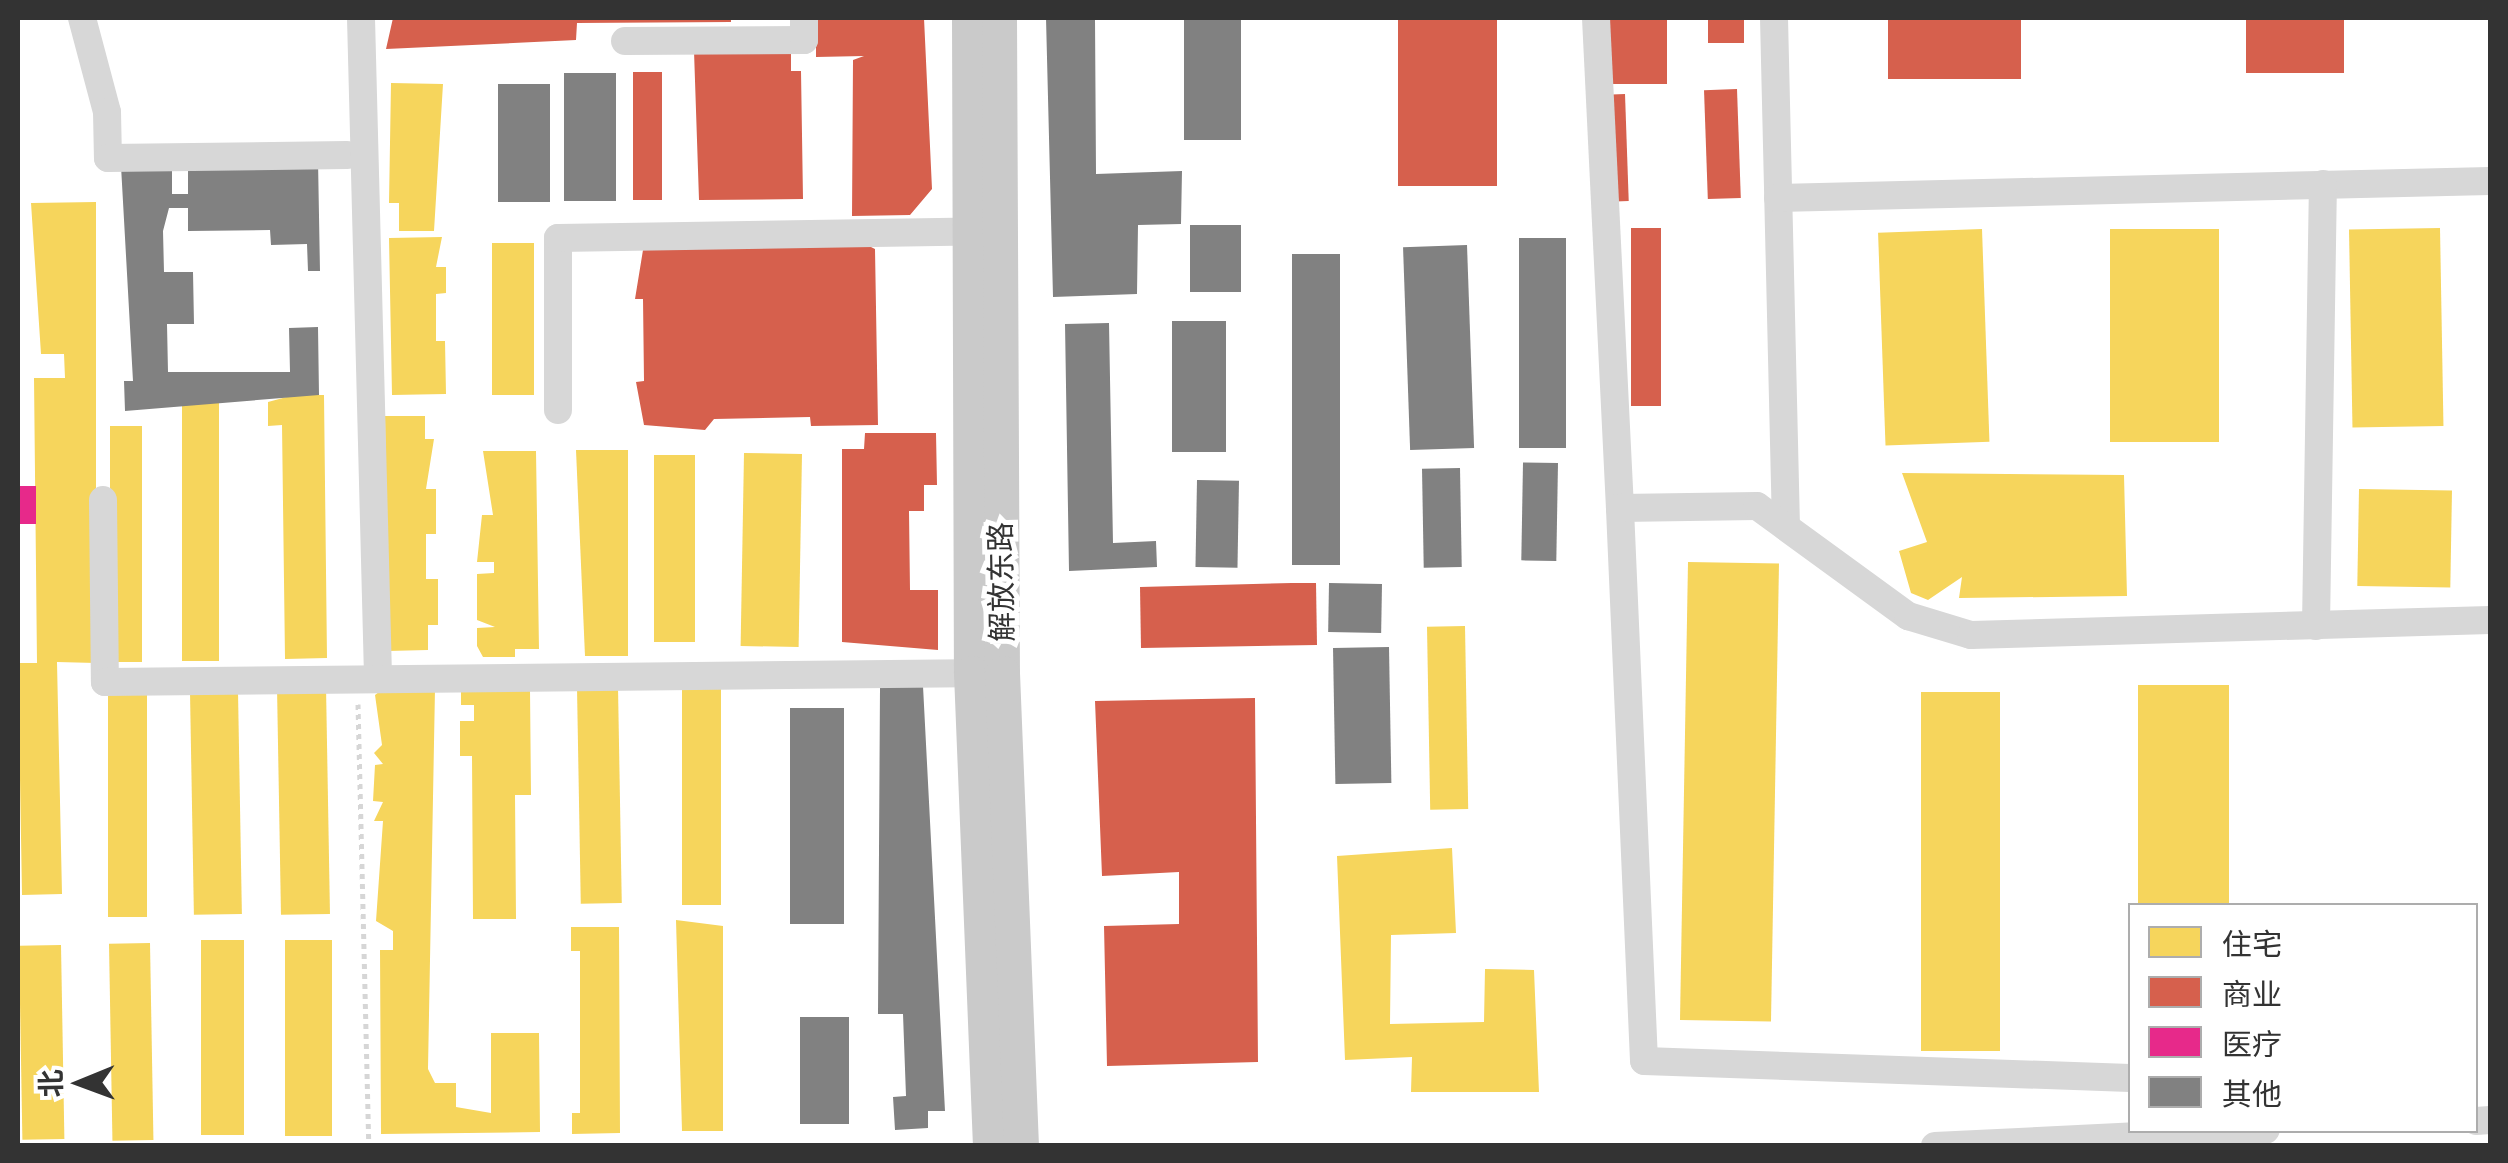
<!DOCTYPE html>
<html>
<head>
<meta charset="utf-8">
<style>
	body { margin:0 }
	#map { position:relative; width:2508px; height:1163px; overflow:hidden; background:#fff; font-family:"Open Sans","Noto Sans SC",sans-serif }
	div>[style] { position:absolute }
	.homes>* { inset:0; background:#f6d55c; transform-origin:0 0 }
	.shops>* { inset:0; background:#d6604d; transform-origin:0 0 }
	.health>* { inset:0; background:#e7298a; transform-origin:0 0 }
	.building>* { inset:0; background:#818181; transform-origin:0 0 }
	.path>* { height:5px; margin-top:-2.5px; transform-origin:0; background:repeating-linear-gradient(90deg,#d6d6d6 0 5px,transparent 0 10px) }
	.minor>* { height:28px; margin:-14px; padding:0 14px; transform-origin:14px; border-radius:14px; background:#d7d7d7 }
	.major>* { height:35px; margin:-17.5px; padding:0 17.5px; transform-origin:17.5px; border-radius:17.5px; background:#cacaca }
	span { translate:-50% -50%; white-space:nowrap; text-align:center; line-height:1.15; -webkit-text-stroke:10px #fff; paint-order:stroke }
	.street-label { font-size:30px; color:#333 }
	.frame { position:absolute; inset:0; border:20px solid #333; pointer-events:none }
	.legend { position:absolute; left:2128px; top:903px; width:350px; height:230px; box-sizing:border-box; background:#fff; border:2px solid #adadad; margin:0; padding:12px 18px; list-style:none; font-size:30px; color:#333 }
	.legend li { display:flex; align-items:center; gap:20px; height:50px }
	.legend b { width:50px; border:2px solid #adadad }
	.north { position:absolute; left:30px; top:1033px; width:100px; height:100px; -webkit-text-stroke:8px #fff; paint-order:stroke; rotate:269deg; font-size:28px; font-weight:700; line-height:40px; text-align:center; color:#333 }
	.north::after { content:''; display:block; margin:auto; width:35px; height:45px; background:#333; clip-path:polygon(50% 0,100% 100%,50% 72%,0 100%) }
</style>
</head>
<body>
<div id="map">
	<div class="homes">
		<i style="clip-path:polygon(391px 83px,443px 84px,434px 231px,399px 231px,399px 203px,389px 203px)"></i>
		<i style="clip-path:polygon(96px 202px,96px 663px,57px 662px,62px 894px,22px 895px,18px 663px,37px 663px,34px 378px,65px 378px,64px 354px,41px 354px,31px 203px)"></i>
		<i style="left:2440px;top:228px;width:198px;height:91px;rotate:89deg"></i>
		<i style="left:1982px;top:229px;width:213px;height:104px;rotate:88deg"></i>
		<i style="left:2110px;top:229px;width:109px;height:213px"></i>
		<i style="clip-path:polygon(442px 237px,436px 267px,446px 267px,446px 293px,436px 294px,436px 341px,445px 341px,446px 394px,392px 395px,389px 238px)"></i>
		<i style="left:492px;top:243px;width:42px;height:152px"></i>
		<i style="clip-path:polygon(294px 395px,324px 395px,327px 658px,285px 659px,282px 425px,268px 426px,268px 402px)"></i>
		<i style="left:219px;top:402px;width:259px;height:37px;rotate:90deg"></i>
		<i style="clip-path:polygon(385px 416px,425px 416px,425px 439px,434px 439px,426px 489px,436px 489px,436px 534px,426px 534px,426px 579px,438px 579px,438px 625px,428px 625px,428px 650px,387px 651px)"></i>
		<i style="left:110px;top:426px;width:32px;height:236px"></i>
		<i style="clip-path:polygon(576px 450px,628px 450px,628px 656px,585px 656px)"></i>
		<i style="clip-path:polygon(483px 451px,536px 451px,539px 649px,515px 649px,515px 657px,483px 657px,477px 646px,477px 628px,495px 627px,477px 620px,477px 574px,494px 573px,494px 562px,477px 562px,482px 515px,493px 515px)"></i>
		<i style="left:744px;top:453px;width:58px;height:193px;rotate:1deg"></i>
		<i style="left:654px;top:455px;width:41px;height:187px"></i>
		<i style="clip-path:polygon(1902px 473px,2124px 475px,2127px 596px,1959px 598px,1962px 577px,1928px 600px,1911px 593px,1899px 551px,1927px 542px)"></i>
		<i style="left:2359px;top:489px;width:93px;height:97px;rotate:1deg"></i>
		<i style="left:1688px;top:562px;width:91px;height:458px;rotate:1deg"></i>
		<i style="left:1465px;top:626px;width:183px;height:38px;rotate:89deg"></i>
		<i style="left:2229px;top:685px;width:221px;height:91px;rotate:90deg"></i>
		<i style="left:326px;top:686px;width:228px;height:49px;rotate:89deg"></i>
		<i style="left:618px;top:687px;width:216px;height:41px;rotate:89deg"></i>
		<i style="left:682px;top:688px;width:39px;height:217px"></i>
		<i style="left:108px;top:689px;width:39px;height:228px"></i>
		<i style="clip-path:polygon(383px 689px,435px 689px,428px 1069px,435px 1083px,456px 1083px,456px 1107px,491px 1113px,491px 1033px,539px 1033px,540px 1132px,381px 1134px,380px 950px,393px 950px,393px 931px,376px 921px,383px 821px,374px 821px,383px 802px,373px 801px,375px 765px,383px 764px,374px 753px,382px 745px,375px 695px)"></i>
		<i style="clip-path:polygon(530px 689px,531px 795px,515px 795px,516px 919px,473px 919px,472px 756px,460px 756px,460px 721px,474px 721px,474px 705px,461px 705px,461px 690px)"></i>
		<i style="left:238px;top:691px;width:223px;height:48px;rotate:89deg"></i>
		<i style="left:2000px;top:692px;width:359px;height:79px;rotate:90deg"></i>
		<i style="clip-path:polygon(1452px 848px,1456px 933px,1391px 935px,1390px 1024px,1484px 1022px,1485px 969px,1534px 970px,1539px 1092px,1411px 1092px,1412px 1057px,1345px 1060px,1337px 856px)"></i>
		<i style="clip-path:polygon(676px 920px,723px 926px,723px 1131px,682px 1131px)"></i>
		<i style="clip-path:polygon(571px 927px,619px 927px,620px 1133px,572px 1134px,572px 1113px,580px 1113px,580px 951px,571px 951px)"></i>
		<i style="left:201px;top:940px;width:43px;height:195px"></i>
		<i style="left:285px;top:940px;width:47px;height:196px"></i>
		<i style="left:150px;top:943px;width:197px;height:41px;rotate:89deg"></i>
		<i style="left:61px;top:945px;width:194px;height:42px;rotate:89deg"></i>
	</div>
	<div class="shops">
		<i style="clip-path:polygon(393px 18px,731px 18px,731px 22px,577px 23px,576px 40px,386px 49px)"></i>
		<i style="clip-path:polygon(816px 18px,924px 18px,932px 189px,910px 215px,852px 216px,853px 60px,864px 56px,816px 57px)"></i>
		<i style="left:1398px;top:18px;width:99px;height:168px"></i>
		<i style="left:1591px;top:18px;width:76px;height:66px"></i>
		<i style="left:1708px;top:18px;width:36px;height:25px"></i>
		<i style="left:1888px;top:18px;width:133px;height:61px"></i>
		<i style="left:2246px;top:18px;width:98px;height:55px"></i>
		<i style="clip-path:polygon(694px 51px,791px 51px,791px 71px,801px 71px,803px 199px,699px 200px)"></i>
		<i style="left:633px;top:72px;width:29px;height:128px"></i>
		<i style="left:1737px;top:89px;width:109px;height:33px;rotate:88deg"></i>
		<i style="left:1625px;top:94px;width:107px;height:27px;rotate:88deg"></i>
		<i style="left:1631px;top:228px;width:30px;height:178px"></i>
		<i style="clip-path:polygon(865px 244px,875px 249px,878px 425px,811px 426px,810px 417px,714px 419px,705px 430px,644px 425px,636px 382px,644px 381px,643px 299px,635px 299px,643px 250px)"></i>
		<i style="clip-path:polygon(865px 433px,936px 433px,937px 485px,924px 485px,924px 511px,909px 511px,910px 590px,938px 590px,938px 650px,842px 642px,842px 449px,864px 449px)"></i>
		<i style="clip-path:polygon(1292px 583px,1316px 583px,1317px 645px,1141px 648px,1140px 587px)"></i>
		<i style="clip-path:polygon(1255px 698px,1258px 1062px,1107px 1066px,1104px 926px,1179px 924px,1179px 872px,1102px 876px,1095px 701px)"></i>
	</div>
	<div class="health">
		<i style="left:18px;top:486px;width:18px;height:38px"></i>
	</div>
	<div class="building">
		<i style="clip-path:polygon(1046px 18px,1095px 18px,1096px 174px,1182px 171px,1181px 224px,1138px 225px,1137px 294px,1053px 297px)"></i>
		<i style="left:1184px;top:18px;width:57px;height:122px"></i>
		<i style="left:564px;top:73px;width:52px;height:128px"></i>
		<i style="left:498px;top:84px;width:52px;height:118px"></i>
		<i style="clip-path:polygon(318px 160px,320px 271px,308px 271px,307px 244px,271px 245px,270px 230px,188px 231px,188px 208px,169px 208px,163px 231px,164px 272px,193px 272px,194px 324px,167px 324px,168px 372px,290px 372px,289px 328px,318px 327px,319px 395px,125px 411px,124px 381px,133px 381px,121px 166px,172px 165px,172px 194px,188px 194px,188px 162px)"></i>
		<i style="left:1241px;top:225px;width:67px;height:51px;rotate:90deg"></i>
		<i style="left:1566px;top:238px;width:210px;height:47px;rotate:90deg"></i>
		<i style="left:1467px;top:245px;width:203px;height:64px;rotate:88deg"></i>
		<i style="left:1292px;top:254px;width:48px;height:311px"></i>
		<i style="left:1172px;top:321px;width:54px;height:131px"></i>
		<i style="clip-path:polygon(1109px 323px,1113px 543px,1156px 541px,1157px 567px,1069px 571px,1065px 324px)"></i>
		<i style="left:1558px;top:463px;width:98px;height:35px;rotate:91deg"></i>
		<i style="left:1460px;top:468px;width:99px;height:38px;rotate:89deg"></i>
		<i style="left:1197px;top:480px;width:42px;height:87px;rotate:1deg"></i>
		<i style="left:1382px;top:584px;width:49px;height:53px;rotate:91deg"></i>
		<i style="left:1389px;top:647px;width:136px;height:56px;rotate:89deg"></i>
		<i style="clip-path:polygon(923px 686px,945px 1111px,928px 1111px,928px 1128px,895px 1130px,893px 1097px,906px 1096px,903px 1014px,878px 1014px,880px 687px)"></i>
		<i style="left:790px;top:708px;width:54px;height:216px"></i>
		<i style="left:800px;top:1017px;width:49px;height:107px"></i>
	</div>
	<div class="path">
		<i style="left:358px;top:704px;width:442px;rotate:88.6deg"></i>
	</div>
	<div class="minor">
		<i style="left:82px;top:18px;width:97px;rotate:75.1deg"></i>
		<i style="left:107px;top:112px;width:46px;rotate:88.8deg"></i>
		<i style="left:108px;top:158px;width:239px;rotate:-0.7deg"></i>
		<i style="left:361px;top:18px;width:660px;rotate:88.52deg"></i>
		<i style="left:1596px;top:18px;width:491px;rotate:87.2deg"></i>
		<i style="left:1774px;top:18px;width:509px;rotate:88.65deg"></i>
		<i style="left:625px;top:41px;width:179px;rotate:-0.3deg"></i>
		<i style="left:804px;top:40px;width:22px;rotate:-90deg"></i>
		<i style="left:1778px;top:198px;width:712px;rotate:-1.37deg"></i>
		<i style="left:558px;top:410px;width:172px;rotate:-90deg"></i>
		<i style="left:558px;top:238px;width:428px;rotate:-0.9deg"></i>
		<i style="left:103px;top:500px;width:182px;rotate:89.4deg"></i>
		<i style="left:105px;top:682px;width:886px;rotate:-0.58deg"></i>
		<i style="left:2316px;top:626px;width:442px;rotate:-89.1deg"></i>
		<i style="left:2130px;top:1078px;width:486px;rotate:-178deg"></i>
		<i style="left:1644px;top:1061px;width:554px;rotate:-92.49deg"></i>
		<i style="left:1620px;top:508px;width:137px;rotate:-0.8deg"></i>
		<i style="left:1757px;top:506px;width:187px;rotate:36.1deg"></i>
		<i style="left:1908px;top:616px;width:66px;rotate:16.8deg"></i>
		<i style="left:1971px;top:635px;width:519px;rotate:-1.66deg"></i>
		<i style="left:2476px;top:1121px;width:14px;rotate:-4deg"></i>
		<i style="left:1935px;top:1146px;width:331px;rotate:-2.8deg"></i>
	</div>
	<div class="major">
		<i style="left:969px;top:18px;width:655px;rotate:89.83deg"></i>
		<i style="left:971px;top:673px;width:473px;rotate:87.7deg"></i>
		<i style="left:999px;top:18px;width:655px;rotate:89.74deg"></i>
		<i style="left:1002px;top:673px;width:473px;rotate:87.7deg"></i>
	</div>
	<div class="street-label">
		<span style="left:1001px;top:582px;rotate:-91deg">解放东路</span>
	</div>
	<div class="frame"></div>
	<ul class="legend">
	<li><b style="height:28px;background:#f6d55c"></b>住宅</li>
	<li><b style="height:28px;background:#d6604d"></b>商业</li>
	<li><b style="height:28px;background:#e7298a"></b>医疗</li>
	<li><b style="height:28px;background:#818181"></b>其他</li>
	</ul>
	<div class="north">北</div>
</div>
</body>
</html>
